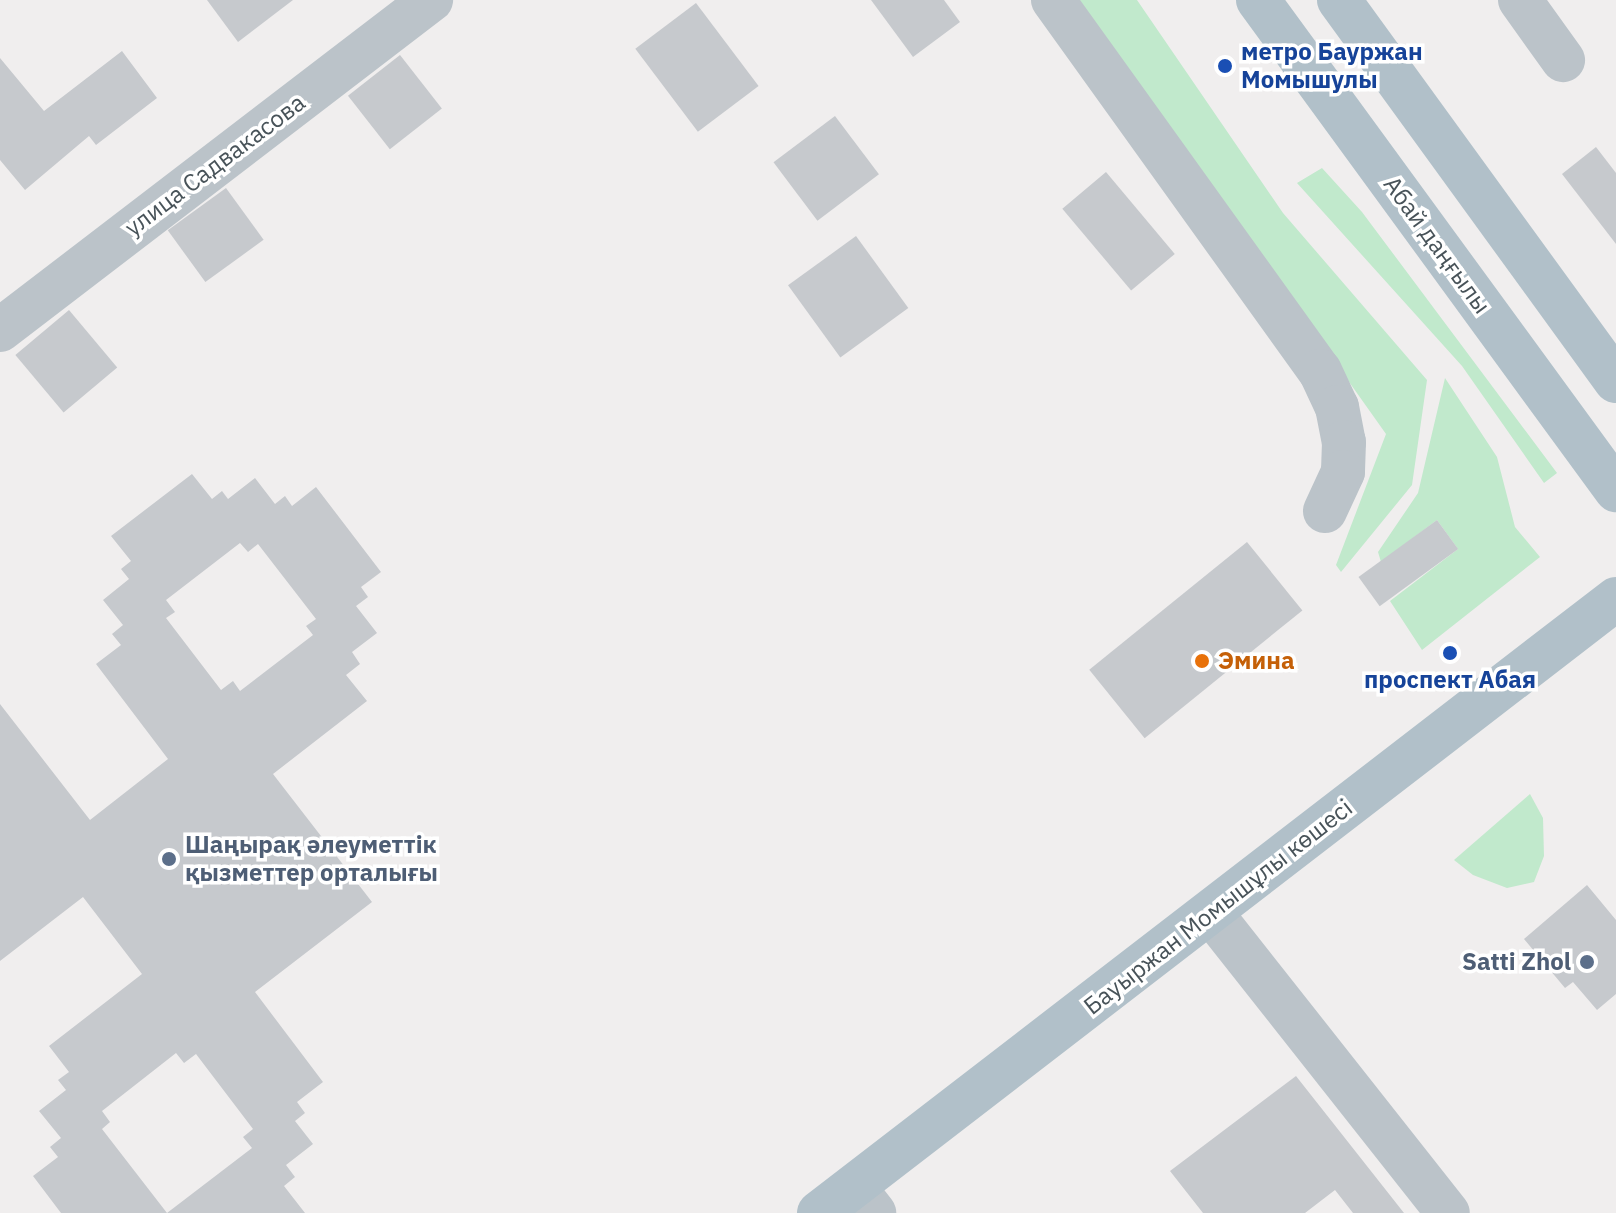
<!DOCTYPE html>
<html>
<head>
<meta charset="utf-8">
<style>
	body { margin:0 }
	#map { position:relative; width:1616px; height:1213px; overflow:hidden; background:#f0eeee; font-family:"IBM Plex Sans",sans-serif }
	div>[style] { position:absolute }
	.green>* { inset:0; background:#c1e9cc }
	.building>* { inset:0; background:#c6c9cd; transform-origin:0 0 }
	.minor>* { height:44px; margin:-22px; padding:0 22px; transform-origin:22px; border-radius:22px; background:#bbc3c9 }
	.major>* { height:44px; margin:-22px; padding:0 22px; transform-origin:22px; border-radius:22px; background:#b1c0c9 }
	.dots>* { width:22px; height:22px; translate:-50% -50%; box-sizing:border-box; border:4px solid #fff; border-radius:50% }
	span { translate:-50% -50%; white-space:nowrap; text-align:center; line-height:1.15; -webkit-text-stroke:7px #fff; paint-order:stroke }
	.transit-label { font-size:24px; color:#164399; font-weight:700 }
	.left { translate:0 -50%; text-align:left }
	.street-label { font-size:24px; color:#485359 }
	.food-label { font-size:24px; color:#c56008; font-weight:700 }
	.service-label { font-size:24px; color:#4e5e75; font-weight:700 }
	.right { translate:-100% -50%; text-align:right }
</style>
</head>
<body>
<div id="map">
	<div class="green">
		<i style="clip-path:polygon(1078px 0,1137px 0,1283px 213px,1427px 380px,1412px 485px,1341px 572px,1336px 565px,1386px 434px)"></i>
		<i style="clip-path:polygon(1322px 168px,1362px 212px,1557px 473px,1544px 483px,1462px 366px,1297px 183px)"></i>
		<i style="clip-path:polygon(1445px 378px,1497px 457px,1515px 527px,1540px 557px,1422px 650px,1390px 601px,1458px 549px,1437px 520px,1381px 562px,1378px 552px,1418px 493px)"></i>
		<i style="clip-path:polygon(1530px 794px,1543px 818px,1544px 856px,1534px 882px,1507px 888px,1473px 875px,1454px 860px)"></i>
	</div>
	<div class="building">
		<i style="clip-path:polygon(207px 0,293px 0,238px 42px)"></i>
		<i style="clip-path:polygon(871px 0,944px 0,960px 22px,913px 57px)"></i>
		<i style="left:696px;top:3px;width:104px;height:76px;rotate:53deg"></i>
		<i style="clip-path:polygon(122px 51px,157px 98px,96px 145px,89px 136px,25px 190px,0 160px,0 58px,44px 111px)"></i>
		<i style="left:400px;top:55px;width:68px;height:66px;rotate:52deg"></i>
		<i style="left:835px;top:116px;width:73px;height:77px;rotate:53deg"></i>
		<i style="clip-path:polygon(1596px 147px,1616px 173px,1616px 244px,1562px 174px)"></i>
		<i style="left:1106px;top:172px;width:107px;height:57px;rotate:50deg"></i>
		<i style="left:226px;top:188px;width:64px;height:72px;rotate:54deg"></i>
		<i style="left:856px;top:236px;width:89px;height:84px;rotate:54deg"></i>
		<i style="left:69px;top:310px;width:75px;height:70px;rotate:50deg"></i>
		<i style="clip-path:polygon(evenodd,192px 474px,212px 499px,222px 491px,228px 499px,255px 478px,275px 504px,285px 496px,292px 506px,316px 487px,381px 572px,361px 587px,368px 597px,356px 606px,377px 633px,352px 652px,360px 664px,346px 675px,367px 701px,273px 774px,372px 902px,255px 992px,323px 1082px,297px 1102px,305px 1113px,295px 1121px,313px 1144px,286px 1165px,295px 1177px,284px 1186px,305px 1213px,167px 1213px,252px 1148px,243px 1137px,253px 1129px,196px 1054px,184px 1063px,176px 1053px,102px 1111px,110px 1122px,102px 1129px,167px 1213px,61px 1213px,33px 1176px,58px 1157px,50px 1147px,61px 1138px,39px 1111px,66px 1090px,58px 1080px,69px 1072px,49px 1046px,142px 974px,83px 897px,0 961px,0 704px,90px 820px,168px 759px,96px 664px,121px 645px,112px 634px,123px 625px,103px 600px,129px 579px,121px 569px,131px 561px,111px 536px,192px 474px,240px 543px,248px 552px,258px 544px,316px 619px,306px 626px,313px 635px,240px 691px,233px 681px,221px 690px,166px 618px,175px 612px,166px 600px,240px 543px)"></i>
		<i style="left:1437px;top:520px;width:36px;height:97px;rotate:54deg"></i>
		<i style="left:1247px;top:542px;width:88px;height:203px;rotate:51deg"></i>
		<i style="clip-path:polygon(1587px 885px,1616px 920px,1616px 994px,1597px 1010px,1573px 982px,1565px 988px,1524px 939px)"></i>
		<i style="clip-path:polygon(1296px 1076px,1404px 1213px,1353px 1213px,1335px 1190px,1305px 1213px,1203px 1213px,1170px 1171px)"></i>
	</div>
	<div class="minor">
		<i style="left:1053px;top:0;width:457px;rotate:54.3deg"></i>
		<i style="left:1320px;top:371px;width:40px;rotate:65deg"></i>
		<i style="left:1337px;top:407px;width:36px;rotate:79deg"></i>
		<i style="left:1344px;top:442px;width:30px;rotate:92deg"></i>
		<i style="left:1343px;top:472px;width:43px;rotate:114.8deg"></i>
		<i style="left:1520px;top:0;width:74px;rotate:54.4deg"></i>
		<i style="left:0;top:330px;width:543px;rotate:-37.44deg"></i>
		<i style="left:1211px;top:913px;width:382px;rotate:51.7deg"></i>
		<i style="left:854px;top:1187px;width:33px;rotate:52deg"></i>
	</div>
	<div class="major">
		<i style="left:1258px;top:0;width:607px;rotate:53.85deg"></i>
		<i style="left:1339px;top:0;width:471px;rotate:54deg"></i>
		<i style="left:819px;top:1213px;width:1006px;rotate:-37.61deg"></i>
	</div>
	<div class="dots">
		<i style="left:1225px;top:66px;background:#1a4fb4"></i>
		<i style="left:1450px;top:653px;background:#1a4fb4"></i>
		<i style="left:1202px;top:661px;background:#e8710a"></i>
		<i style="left:169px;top:859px;background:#5c6f8a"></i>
		<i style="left:1587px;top:962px;background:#5c6f8a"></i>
	</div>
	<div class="transit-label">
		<span class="left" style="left:1241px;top:66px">метро Бауржан<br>Момышулы</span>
		<span style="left:1450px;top:680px">проспект Абая</span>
	</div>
	<div class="street-label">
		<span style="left:215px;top:165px;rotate:-37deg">улица Садвакасова</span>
		<span style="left:1437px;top:245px;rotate:54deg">Абай даңғылы</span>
		<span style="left:1218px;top:907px;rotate:-38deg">Бауыржан Момышұлы көшесі</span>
	</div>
	<div class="food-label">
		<span class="left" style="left:1218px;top:661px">Эмина</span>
	</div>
	<div class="service-label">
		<span class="left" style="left:185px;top:859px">Шаңырақ әлеуметтік<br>қызметтер орталығы</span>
		<span class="right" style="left:1571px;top:962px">Satti Zhol</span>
	</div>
</div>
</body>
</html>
